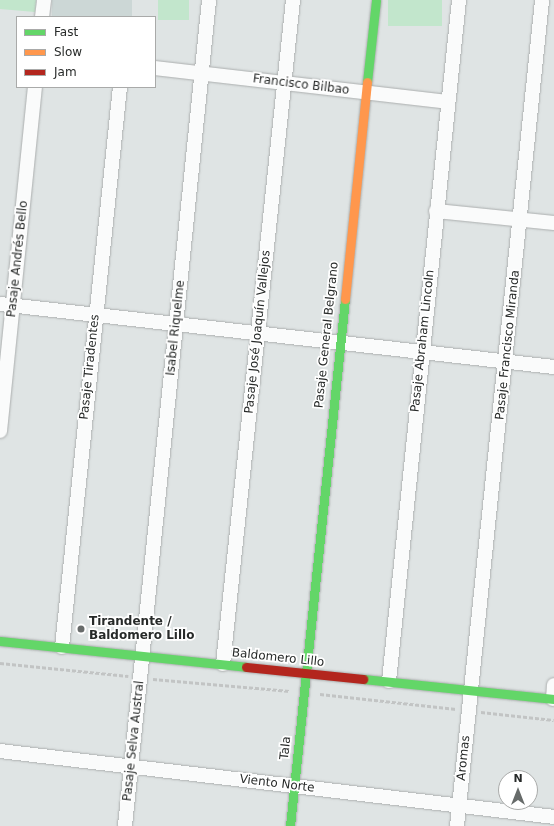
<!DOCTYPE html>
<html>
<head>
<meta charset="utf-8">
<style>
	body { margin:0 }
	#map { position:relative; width:554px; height:826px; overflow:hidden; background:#dfe4e4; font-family:"DejaVu Sans",sans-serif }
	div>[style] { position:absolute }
	.built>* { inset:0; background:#ccd7d6; transform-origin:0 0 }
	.green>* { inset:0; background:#c2e6cc; transform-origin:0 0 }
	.path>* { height:2.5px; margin-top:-1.25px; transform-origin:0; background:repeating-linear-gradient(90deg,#c2c4c4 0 4px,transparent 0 6px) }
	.roads { filter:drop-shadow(0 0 1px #abaeae) drop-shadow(0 0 1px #abaeae) }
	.street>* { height:14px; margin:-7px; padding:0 7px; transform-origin:7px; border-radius:7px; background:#fafbfb }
	.fast>* { height:9px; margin:-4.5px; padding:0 4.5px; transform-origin:4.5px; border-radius:4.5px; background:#63d668 }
	.slow>* { height:9px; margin:-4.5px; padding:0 4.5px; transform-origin:4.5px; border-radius:4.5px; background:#ff974d }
	.jam>* { height:9px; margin:-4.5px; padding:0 4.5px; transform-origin:4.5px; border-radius:4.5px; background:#b3261e }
	.dots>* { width:11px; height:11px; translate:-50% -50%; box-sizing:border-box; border:2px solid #fff; border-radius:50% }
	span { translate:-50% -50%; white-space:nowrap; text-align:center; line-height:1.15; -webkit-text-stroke:3.5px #fff; paint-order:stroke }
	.street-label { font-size:12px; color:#272a29 }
	.poi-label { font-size:12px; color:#272a29; font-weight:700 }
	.left { translate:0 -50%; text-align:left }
	.legend { position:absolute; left:16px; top:16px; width:140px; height:72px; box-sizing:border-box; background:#fff; border:1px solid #a9aaa9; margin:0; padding:5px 7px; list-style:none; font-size:12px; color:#272a29 }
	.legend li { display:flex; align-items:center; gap:8px; height:20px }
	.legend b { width:20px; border:1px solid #a9aaa9 }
	.north { position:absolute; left:498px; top:770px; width:40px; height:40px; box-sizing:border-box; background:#fff; border:1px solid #a9aaa9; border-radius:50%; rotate:0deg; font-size:11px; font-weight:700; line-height:16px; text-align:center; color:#272a29 }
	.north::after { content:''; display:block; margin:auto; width:14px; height:18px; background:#676b6a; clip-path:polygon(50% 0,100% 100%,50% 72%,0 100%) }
</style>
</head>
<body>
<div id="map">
	<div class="built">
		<i style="left:52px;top:0;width:80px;height:17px"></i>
	</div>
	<div class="green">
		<i style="clip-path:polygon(0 0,36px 0,35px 12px,0 9px)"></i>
		<i style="left:158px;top:0;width:31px;height:20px"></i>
		<i style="left:388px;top:0;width:54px;height:26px"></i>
	</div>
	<div class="path">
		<i style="left:0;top:663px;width:129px;rotate:5.8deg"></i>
		<i style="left:153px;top:679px;width:137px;rotate:5deg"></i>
		<i style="left:320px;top:694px;width:137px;rotate:6.3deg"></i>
		<i style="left:481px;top:712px;width:73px;rotate:6.3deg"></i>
	</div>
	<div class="roads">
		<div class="street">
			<i style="left:42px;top:17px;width:17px;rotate:-83deg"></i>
			<i style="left:155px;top:68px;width:294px;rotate:6.6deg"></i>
			<i style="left:436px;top:211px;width:119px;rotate:5.8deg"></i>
			<i style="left:0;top:304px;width:558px;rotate:6.49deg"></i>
			<i style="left:0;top:431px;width:346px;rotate:-84.2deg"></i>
			<i style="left:62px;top:647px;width:563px;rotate:-84.09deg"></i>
			<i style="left:223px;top:664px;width:668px;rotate:-83.98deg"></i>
			<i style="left:389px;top:681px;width:685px;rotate:-84.13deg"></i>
			<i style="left:553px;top:699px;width:14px;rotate:-86deg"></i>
			<i style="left:0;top:751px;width:558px;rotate:6.79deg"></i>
			<i style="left:125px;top:826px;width:830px;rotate:-84.19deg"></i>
			<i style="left:457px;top:826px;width:830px;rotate:-84.12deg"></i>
		</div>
		<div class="fast">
			<i style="left:367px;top:82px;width:82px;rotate:-83.7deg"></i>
			<i style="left:0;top:641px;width:247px;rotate:6deg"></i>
			<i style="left:363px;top:679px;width:192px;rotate:6deg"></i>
			<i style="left:290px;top:826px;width:530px;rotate:-84.04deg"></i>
		</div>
		<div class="slow">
			<i style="left:345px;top:299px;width:218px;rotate:-84.2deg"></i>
		</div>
		<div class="jam">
			<i style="left:246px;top:667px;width:118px;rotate:5.9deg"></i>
		</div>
	</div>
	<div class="dots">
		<i style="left:81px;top:629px;background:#676b6a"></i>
	</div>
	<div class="street-label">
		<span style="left:301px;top:85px;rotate:7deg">Francisco Bilbao</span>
		<span style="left:18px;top:259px;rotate:-84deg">Pasaje Andrés Bello</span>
		<span style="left:176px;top:328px;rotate:-84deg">Isabel Riquelme</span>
		<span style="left:258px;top:332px;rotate:-84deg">Pasaje José Joaquín Vallejos</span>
		<span style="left:327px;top:335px;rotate:-84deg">Pasaje General Belgrano</span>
		<span style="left:423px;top:341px;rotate:-84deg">Pasaje Abraham Lincoln</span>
		<span style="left:508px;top:345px;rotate:-84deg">Pasaje Francisco Miranda</span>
		<span style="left:90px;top:367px;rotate:-84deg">Pasaje Tiradentes</span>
		<span style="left:278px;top:658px;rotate:6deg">Baldomero Lillo</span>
		<span style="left:134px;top:741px;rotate:-84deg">Pasaje Selva Austral</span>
		<span style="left:286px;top:748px;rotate:-84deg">Tala</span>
		<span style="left:464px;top:758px;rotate:-84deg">Aromas</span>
		<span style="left:277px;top:784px;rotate:7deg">Viento Norte</span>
	</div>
	<div class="poi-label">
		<span class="left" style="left:89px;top:629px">Tirandente /<br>Baldomero Lillo</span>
	</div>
	<ul class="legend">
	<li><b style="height:5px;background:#63d668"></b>Fast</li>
	<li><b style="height:5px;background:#ff974d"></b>Slow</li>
	<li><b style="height:5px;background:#b3261e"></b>Jam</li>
	</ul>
	<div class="north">N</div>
</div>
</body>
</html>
